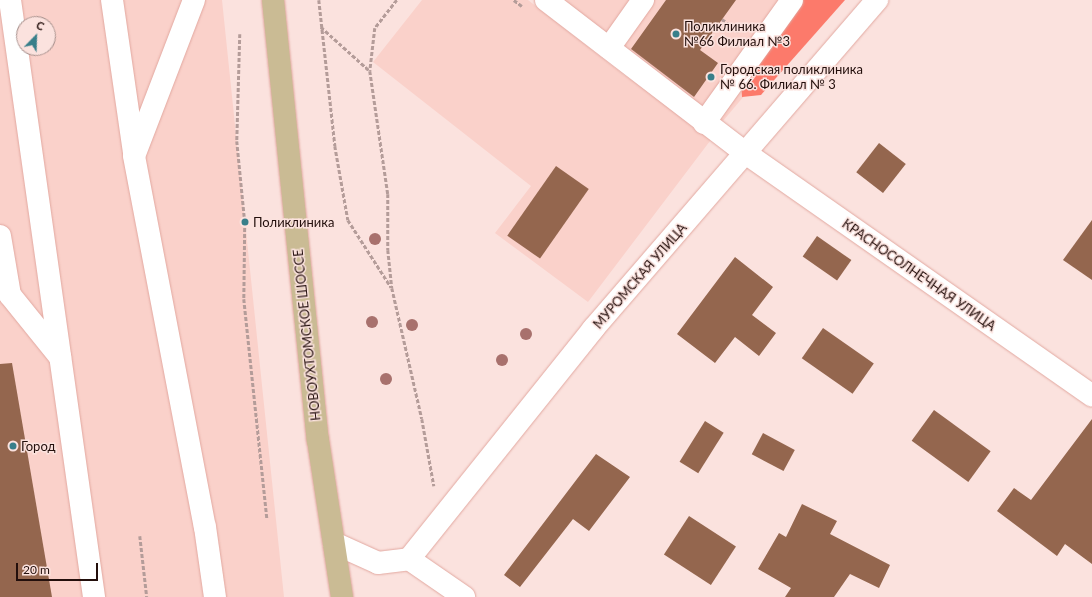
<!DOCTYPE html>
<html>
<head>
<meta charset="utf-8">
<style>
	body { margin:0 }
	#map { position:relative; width:1092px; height:597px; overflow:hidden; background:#fbe2de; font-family:Lato,sans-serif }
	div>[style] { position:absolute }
	.built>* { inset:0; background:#fad1ca }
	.forest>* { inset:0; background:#fc7a6b }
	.building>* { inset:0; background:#94664e; transform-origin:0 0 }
	.path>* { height:2.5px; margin-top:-1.25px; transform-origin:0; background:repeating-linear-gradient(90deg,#b49c99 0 4px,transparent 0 6px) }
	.roads { filter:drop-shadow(0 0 1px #e2a8a0) drop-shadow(0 0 1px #e2a8a0) }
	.minor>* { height:22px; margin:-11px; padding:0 11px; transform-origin:11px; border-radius:11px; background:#fff }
	.major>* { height:22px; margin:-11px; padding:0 11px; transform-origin:11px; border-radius:11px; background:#cabb94 }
	.trees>* { width:12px; height:12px; margin:-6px; border-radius:50%; background:#a8716d }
	.dots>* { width:11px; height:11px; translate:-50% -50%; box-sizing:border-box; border:2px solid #fbe2de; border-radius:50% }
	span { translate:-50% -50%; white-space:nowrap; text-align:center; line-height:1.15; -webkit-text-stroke:3px #fbe2de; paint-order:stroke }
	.poi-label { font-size:13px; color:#230f0c }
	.left { translate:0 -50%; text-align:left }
	.street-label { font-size:13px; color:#230f0c }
	.north { position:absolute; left:16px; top:16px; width:40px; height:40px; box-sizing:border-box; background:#fbe2de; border:1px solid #a58e8a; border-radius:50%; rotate:23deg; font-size:11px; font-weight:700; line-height:16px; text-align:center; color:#230f0c }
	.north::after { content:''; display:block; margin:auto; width:14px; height:18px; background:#387f8a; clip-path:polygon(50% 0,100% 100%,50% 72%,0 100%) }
	.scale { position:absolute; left:16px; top:563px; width:82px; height:18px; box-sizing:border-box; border:2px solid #230f0c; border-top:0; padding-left:5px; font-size:12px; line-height:14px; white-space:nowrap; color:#230f0c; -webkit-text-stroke:3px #fbe2de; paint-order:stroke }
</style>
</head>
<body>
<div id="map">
	<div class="built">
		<i style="clip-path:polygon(evenodd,0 0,222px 0,284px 597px,0 597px,0 0,24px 24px,48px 24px,48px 48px,24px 48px,24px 24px)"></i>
		<i style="clip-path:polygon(422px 0,528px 0,624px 75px,713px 137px,588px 302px,495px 233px,531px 186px,373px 62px)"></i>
		<i style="clip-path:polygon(564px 0,825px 0,723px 121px,613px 41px)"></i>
	</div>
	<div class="forest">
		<i style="clip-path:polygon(803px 0,845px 0,761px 95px,742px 97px,741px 81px)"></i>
	</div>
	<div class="building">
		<i style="clip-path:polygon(666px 0,736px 0,700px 50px,718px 63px,694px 97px,631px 49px)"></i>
		<i style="left:879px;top:143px;width:34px;height:37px;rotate:38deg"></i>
		<i style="left:556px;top:166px;width:40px;height:85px;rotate:35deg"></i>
		<i style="clip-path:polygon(1092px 220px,1092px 280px,1063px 260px)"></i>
		<i style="left:817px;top:236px;width:42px;height:25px;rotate:35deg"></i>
		<i style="clip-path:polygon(735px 257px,773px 287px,752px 315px,776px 333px,759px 356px,735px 337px,715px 363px,677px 334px)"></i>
		<i style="left:823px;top:328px;width:62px;height:37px;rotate:35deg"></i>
		<i style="clip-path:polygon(12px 363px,52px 597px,0 597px,0 364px)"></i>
		<i style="left:934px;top:410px;width:70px;height:38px;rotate:36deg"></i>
		<i style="clip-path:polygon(1092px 419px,1092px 564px,1065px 544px,1057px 556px,997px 511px,1014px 488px,1031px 500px)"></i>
		<i style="left:705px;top:421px;width:22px;height:48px;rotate:32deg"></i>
		<i style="left:763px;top:433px;width:36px;height:24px;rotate:28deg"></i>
		<i style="clip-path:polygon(596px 454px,630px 477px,589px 531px,573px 519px,520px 587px,504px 575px)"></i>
		<i style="clip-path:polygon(802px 504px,837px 521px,830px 534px,890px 565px,879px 588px,850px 574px,834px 597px,785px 597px,791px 588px,758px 569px,779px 533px,786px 537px)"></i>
		<i style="left:689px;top:516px;width:56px;height:46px;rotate:33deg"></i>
	</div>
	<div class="path">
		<i style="left:319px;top:0;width:147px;rotate:83.7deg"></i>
		<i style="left:335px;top:146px;width:75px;rotate:80deg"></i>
		<i style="left:348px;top:220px;width:80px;rotate:57.3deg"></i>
		<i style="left:397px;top:0;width:36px;rotate:128deg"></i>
		<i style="left:375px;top:28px;width:43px;rotate:96.6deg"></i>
		<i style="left:370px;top:71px;width:124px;rotate:81.7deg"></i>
		<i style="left:388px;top:194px;width:56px;rotate:90deg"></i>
		<i style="left:388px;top:250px;width:38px;rotate:84deg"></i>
		<i style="left:392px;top:288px;width:134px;rotate:77.1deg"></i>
		<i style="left:422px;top:419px;width:68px;rotate:79.8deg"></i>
		<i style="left:514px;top:0;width:10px;rotate:37deg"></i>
		<i style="left:722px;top:19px;width:21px;rotate:37deg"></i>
		<i style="left:321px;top:27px;width:66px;rotate:41.9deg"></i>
		<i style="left:240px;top:34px;width:107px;rotate:91.6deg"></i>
		<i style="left:237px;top:141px;width:81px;rotate:84.4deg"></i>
		<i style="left:245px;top:222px;width:77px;rotate:90.7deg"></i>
		<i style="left:244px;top:299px;width:220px;rotate:84deg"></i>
		<i style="left:140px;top:536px;width:61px;rotate:83.5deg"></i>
	</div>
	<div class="roads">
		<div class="minor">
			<i style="left:10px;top:0;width:603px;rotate:81.99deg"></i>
			<i style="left:112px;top:0;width:155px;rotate:81.8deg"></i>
			<i style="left:194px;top:0;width:167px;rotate:111deg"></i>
			<i style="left:134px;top:156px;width:378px;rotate:79.2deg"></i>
			<i style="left:205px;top:527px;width:71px;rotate:81.9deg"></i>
			<i style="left:546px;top:0;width:253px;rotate:37.5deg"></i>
			<i style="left:747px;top:154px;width:421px;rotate:35deg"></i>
			<i style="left:609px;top:48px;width:59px;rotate:-54.7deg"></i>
			<i style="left:704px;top:123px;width:151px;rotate:-54.4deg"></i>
			<i style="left:0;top:236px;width:60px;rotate:80.4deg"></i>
			<i style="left:10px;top:295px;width:80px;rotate:51.1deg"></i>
			<i style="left:334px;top:543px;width:48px;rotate:24.4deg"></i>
			<i style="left:378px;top:563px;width:31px;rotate:-7deg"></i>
			<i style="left:409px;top:559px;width:67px;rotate:34.6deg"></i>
			<i style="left:409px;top:559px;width:295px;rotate:-51.3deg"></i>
			<i style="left:593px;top:329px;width:435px;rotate:-49.2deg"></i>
		</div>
		<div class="major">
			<i style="left:273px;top:0;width:442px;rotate:84.2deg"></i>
			<i style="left:318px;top:440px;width:159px;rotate:81.3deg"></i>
		</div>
	</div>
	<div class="trees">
		<i style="left:375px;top:239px"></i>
		<i style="left:372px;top:322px"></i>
		<i style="left:412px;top:325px"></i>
		<i style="left:526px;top:334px"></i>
		<i style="left:502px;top:360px"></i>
		<i style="left:386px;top:379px"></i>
	</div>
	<div class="dots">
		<i style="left:676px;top:34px;background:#387f8a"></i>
		<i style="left:711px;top:77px;background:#387f8a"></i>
		<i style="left:245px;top:222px;background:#387f8a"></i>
		<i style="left:13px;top:446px;background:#387f8a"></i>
	</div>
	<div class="poi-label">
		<span class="left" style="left:684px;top:34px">Поликлиника<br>№66 Филиал №3</span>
		<span class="left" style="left:720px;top:77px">Городская поликлиника<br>№ 66. Филиал № 3</span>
		<span class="left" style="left:253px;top:222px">Поликлиника</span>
		<span class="left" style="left:21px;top:446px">Город</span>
	</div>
	<div class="street-label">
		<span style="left:919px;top:275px;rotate:35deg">КРАСНОСОЛНЕЧНАЯ УЛИЦА</span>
		<span style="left:640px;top:276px;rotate:-49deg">МУРОМСКАЯ УЛИЦА</span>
		<span style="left:307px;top:335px;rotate:-96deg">НОВОУХТОМСКОЕ ШОССЕ</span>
	</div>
	<div class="north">С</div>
	<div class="scale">20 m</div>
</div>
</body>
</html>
